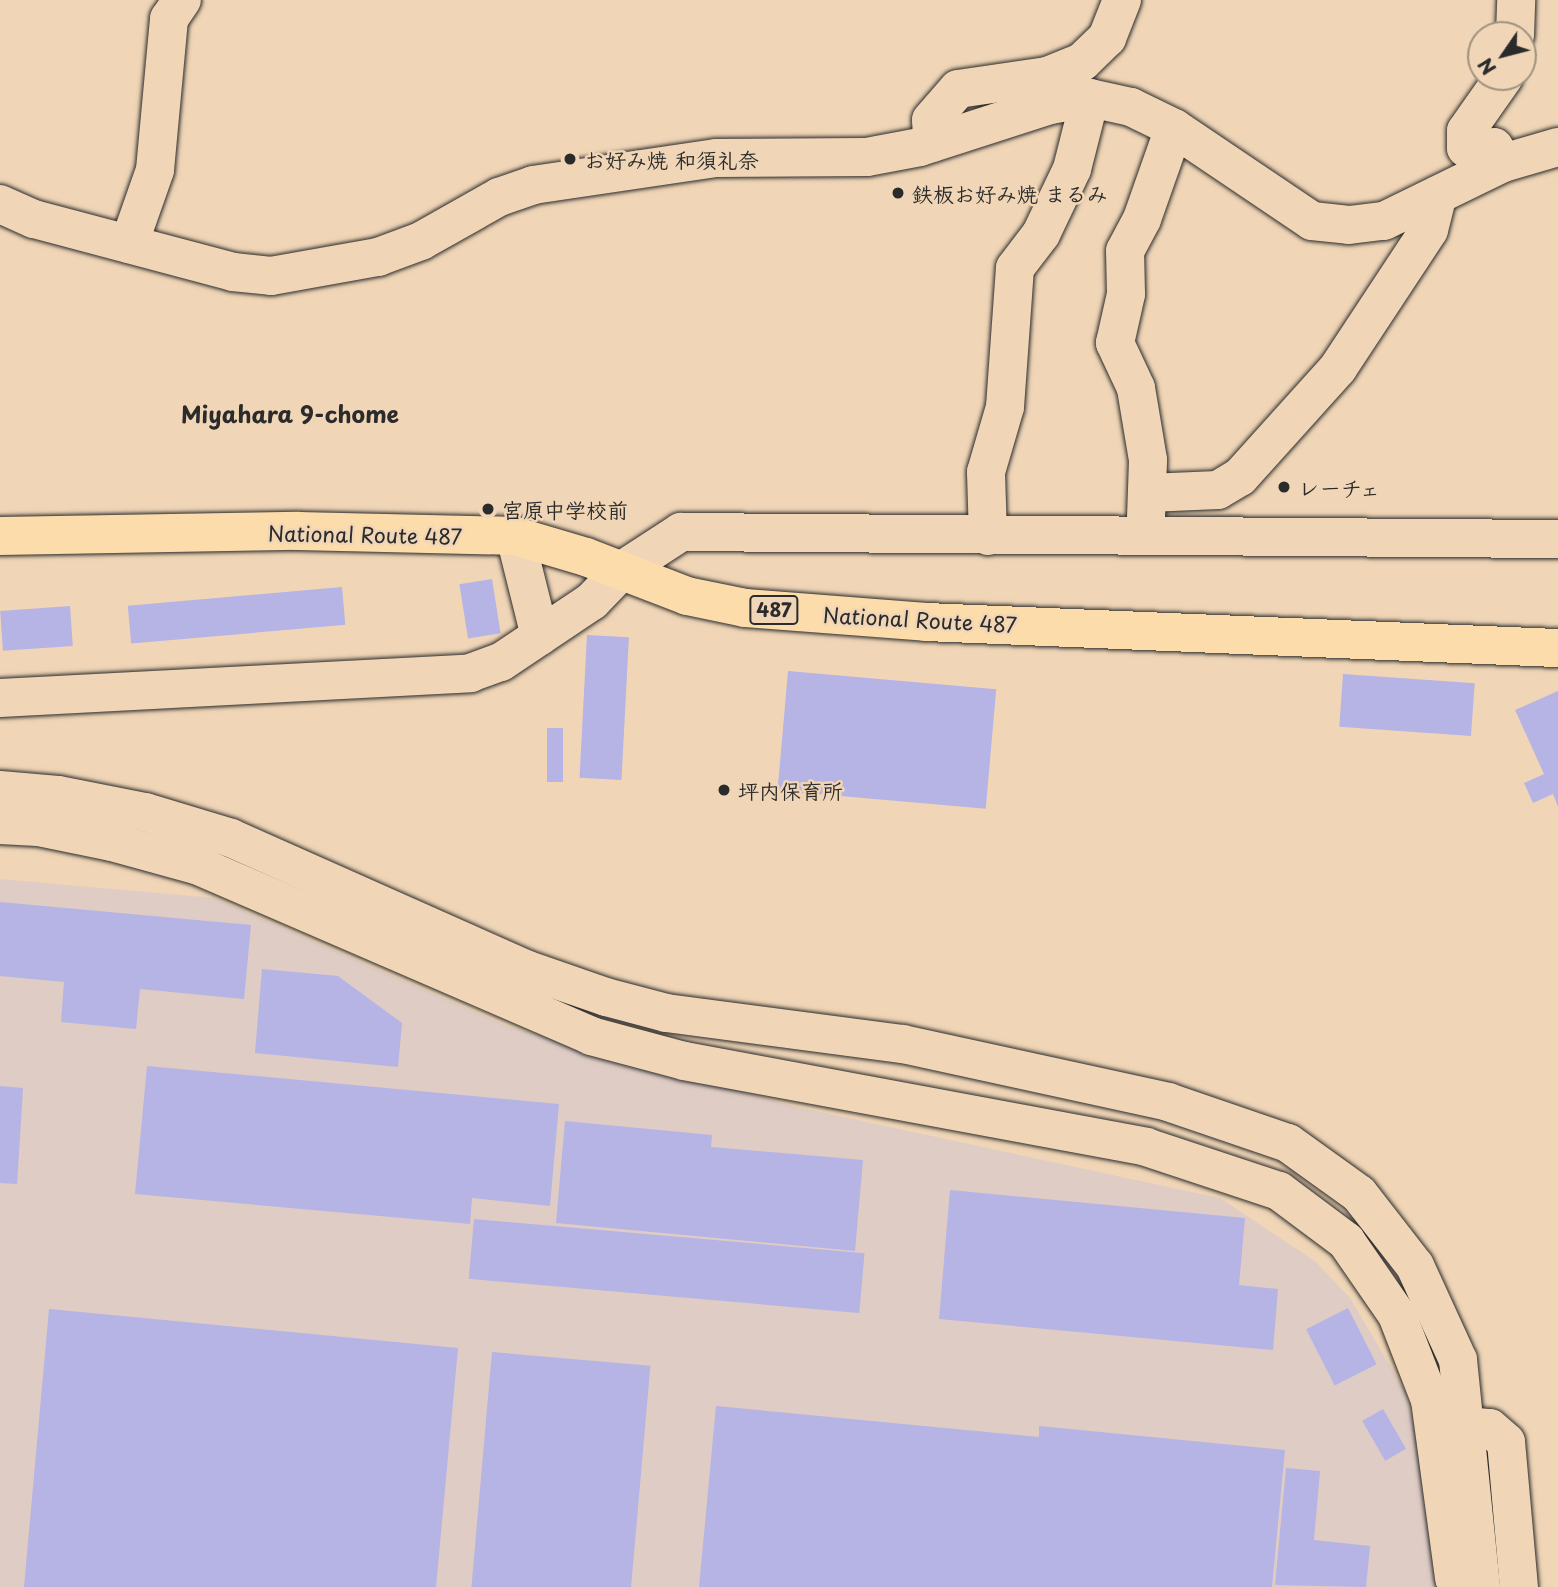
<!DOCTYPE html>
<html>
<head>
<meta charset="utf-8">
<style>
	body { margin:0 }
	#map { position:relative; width:1558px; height:1587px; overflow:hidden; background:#f0d6b7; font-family:"Playpen Sans","Klee One",sans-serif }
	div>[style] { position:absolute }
	.built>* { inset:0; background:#dfccc5 }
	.building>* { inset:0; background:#b6b3e5; transform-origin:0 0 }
	.roads { filter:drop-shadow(0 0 2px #2b2b2b) drop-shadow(0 0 2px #2b2b2b) }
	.minor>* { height:38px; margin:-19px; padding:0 19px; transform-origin:19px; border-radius:19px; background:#f0d6b7 }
	.highway>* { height:38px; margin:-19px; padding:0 19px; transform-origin:19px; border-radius:19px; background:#fddcac }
	.dots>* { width:19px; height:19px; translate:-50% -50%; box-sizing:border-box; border:4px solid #f0d6b7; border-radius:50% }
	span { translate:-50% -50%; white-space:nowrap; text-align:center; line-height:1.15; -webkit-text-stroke:5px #f0d6b7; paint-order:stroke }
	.shield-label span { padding:2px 5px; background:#f0d6b7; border:2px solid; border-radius:5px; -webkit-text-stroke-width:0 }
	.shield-label { font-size:19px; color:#2b2b2b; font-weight:700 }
	.poi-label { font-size:21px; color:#2b2b2b; font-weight:700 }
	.left { translate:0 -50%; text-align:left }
	.street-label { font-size:21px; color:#2b2b2b }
	.neighbourhood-label { font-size:23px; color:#2b2b2b; font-weight:700 }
	.north { position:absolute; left:1467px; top:21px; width:70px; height:70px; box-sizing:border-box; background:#f0d6b7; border:2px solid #a1927f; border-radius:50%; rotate:235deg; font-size:19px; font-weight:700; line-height:28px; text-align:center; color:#2b2b2b }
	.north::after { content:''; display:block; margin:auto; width:24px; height:32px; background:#2b2b2b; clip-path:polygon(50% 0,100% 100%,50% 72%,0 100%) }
</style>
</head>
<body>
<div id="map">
	<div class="built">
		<i style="clip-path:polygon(0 879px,214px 898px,507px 1026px,792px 1106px,1220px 1198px,1315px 1261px,1350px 1298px,1405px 1391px,1445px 1548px,1444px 1587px,0 1587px)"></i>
	</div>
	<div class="building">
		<i style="left:492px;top:579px;width:55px;height:33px;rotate:81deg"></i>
		<i style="left:342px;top:587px;width:38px;height:215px;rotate:85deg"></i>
		<i style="left:70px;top:606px;width:40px;height:70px;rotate:86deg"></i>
		<i style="left:587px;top:635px;width:42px;height:143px;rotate:3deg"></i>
		<i style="left:788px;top:671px;width:209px;height:120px;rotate:5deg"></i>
		<i style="left:1343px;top:674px;width:132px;height:53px;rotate:4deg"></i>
		<i style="clip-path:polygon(1558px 691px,1558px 807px,1553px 794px,1533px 803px,1524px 783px,1544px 774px,1515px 710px)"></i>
		<i style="left:547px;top:728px;width:16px;height:54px"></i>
		<i style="clip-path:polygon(0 902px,251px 925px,244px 999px,140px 989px,136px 1029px,61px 1022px,64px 982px,0 976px)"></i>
		<i style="clip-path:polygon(262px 969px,338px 976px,402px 1023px,398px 1067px,255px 1053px)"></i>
		<i style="clip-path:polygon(147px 1066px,559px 1104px,550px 1206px,472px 1198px,470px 1224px,135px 1194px)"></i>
		<i style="clip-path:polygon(0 1086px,23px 1088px,17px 1184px,0 1183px)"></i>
		<i style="clip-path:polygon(565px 1121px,712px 1135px,711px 1147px,863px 1160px,855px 1251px,556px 1223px)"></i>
		<i style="clip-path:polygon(950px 1190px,1245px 1218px,1239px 1285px,1278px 1289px,1273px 1350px,939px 1319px)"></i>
		<i style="left:474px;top:1219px;width:392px;height:60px;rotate:5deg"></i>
		<i style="left:1348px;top:1308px;width:63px;height:47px;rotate:63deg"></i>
		<i style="clip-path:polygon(49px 1309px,458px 1348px,436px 1587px,24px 1587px)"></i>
		<i style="left:492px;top:1352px;width:159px;height:236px;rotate:5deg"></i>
		<i style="clip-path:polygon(716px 1406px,1039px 1437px,1039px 1426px,1285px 1450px,1272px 1587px,699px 1587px)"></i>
		<i style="left:1383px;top:1409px;width:46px;height:24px;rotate:60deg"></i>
		<i style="clip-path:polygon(1286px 1468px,1320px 1471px,1314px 1540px,1370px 1546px,1366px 1587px,1275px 1585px)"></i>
	</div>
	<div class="roads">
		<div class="minor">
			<i style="left:1515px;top:35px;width:35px;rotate:-88deg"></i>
			<i style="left:932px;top:143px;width:23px;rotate:-92deg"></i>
			<i style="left:931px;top:120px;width:41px;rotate:-48.9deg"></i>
			<i style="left:958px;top:89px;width:90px;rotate:-8.3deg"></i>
			<i style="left:1047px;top:76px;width:38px;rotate:-22deg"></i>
			<i style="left:1082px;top:62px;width:35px;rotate:-44deg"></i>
			<i style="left:1107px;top:38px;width:41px;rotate:-68.5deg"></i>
			<i style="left:1503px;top:163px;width:18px;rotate:-119deg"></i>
			<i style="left:1494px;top:147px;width:22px;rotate:167deg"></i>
			<i style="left:1473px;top:152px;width:8px;rotate:-150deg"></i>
			<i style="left:1466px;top:148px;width:17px;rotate:-90deg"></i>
			<i style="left:1466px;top:131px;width:66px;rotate:-54.9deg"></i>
			<i style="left:0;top:204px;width:37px;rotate:24deg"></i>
			<i style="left:34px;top:219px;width:206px;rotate:14.9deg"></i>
			<i style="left:233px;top:272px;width:38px;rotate:6deg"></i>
			<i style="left:271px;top:276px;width:109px;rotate:-10.1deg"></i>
			<i style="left:378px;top:257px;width:46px;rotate:-20.4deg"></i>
			<i style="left:421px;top:241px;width:90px;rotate:-29.4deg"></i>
			<i style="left:499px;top:197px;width:36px;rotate:-19deg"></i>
			<i style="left:533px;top:185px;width:185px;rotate:-8.4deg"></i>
			<i style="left:716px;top:158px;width:151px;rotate:-0.4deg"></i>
			<i style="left:867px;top:157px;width:54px;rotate:-10.7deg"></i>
			<i style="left:920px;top:147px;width:137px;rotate:-17.9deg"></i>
			<i style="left:1050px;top:105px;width:41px;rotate:-9.9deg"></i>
			<i style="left:1090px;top:98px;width:42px;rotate:12.4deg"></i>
			<i style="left:1131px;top:107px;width:48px;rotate:26deg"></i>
			<i style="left:1174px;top:128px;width:166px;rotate:34deg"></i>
			<i style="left:1312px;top:221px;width:37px;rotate:6deg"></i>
			<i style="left:1349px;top:225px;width:35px;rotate:-7deg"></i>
			<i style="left:1384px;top:221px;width:132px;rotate:-26deg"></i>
			<i style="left:1503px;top:163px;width:57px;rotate:-16.2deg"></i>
			<i style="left:129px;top:244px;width:78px;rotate:-70.6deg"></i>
			<i style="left:155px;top:170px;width:152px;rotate:-84.7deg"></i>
			<i style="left:169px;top:19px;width:23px;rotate:-56deg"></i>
			<i style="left:1148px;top:493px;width:70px;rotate:-2.5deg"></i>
			<i style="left:1218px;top:490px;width:26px;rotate:-31deg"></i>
			<i style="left:1240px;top:477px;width:147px;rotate:-48deg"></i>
			<i style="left:1338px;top:368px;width:165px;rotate:-56.6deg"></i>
			<i style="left:1429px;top:230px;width:36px;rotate:-76deg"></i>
			<i style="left:1146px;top:518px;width:58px;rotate:-88deg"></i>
			<i style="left:1148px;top:460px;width:73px;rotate:-99.5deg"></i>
			<i style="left:1136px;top:388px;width:50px;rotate:-115deg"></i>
			<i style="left:1115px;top:343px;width:50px;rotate:-77.3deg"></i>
			<i style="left:1126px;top:294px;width:43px;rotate:-91.3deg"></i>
			<i style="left:1125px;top:251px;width:36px;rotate:-62deg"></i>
			<i style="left:1142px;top:219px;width:96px;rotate:-70.6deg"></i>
			<i style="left:515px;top:536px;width:103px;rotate:76deg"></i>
			<i style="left:988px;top:536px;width:64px;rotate:-91.8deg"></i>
			<i style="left:986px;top:472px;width:68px;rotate:-73.7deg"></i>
			<i style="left:1005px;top:407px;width:139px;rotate:-85.9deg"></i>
			<i style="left:1015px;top:268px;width:43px;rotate:-52.6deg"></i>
			<i style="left:1041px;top:234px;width:72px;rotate:-64.5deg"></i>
			<i style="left:1072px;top:169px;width:73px;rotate:-75.8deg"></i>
			<i style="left:0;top:698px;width:471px;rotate:-3deg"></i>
			<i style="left:470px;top:673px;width:33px;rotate:-20deg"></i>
			<i style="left:501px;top:662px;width:110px;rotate:-33.8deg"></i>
			<i style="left:592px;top:601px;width:42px;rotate:-46deg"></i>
			<i style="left:621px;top:571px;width:72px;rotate:-33deg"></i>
			<i style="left:681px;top:532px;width:877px;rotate:0.46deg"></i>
			<i style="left:0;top:790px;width:58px;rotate:4.9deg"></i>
			<i style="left:58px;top:795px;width:89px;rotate:11.1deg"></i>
			<i style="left:145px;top:812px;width:90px;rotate:16.8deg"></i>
			<i style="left:231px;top:838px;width:322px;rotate:24deg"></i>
			<i style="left:525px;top:969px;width:86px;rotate:19.1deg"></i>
			<i style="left:606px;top:997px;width:62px;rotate:14.9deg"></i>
			<i style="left:666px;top:1013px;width:239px;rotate:7.5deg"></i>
			<i style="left:903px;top:1044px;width:271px;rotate:12.3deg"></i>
			<i style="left:1168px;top:1102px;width:127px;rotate:18.9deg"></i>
			<i style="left:1288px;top:1143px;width:87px;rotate:35.7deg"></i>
			<i style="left:1359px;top:1194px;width:91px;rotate:52.1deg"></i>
			<i style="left:1415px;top:1266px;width:103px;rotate:65.4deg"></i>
			<i style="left:1458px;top:1360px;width:228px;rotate:84.2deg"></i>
			<i style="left:0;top:825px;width:38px;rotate:3deg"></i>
			<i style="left:38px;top:827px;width:76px;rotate:11.5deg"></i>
			<i style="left:112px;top:842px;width:90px;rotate:15.4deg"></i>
			<i style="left:199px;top:866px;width:427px;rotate:23.4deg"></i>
			<i style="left:591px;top:1036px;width:96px;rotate:15deg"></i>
			<i style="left:684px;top:1061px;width:470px;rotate:10.5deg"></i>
			<i style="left:1146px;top:1147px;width:140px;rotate:18.3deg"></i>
			<i style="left:1279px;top:1191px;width:84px;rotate:36.7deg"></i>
			<i style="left:1346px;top:1241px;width:90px;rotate:55.4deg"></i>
			<i style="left:1397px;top:1315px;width:91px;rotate:68.8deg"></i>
			<i style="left:1430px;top:1400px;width:180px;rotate:82.3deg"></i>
			<i style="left:1466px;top:1426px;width:24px;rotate:5deg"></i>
			<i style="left:1490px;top:1428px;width:21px;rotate:41deg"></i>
			<i style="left:1506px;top:1442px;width:146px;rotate:84.9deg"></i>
		</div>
		<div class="highway">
			<i style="left:0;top:536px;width:298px;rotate:-1deg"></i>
			<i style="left:298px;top:531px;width:217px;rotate:1.3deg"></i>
			<i style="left:515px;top:536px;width:74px;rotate:16.5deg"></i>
			<i style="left:586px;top:557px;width:108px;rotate:21.1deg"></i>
			<i style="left:687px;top:596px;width:59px;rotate:11.7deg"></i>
			<i style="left:745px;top:608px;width:182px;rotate:4.4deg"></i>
			<i style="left:926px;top:622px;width:633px;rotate:2.36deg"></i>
		</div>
	</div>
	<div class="dots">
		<i style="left:570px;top:159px;background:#2b2b2b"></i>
		<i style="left:898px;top:193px;background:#2b2b2b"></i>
		<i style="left:1284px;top:487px;background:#2b2b2b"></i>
		<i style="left:488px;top:509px;background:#2b2b2b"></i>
		<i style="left:724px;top:790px;background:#2b2b2b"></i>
	</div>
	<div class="shield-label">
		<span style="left:774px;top:610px">487</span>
	</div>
	<div class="poi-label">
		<span class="left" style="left:584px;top:159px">お好み焼 和須礼奈</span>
		<span class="left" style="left:912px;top:193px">鉄板お好み焼 まるみ</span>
		<span class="left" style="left:1298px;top:487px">レーチェ</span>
		<span class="left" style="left:502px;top:509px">宮原中学校前</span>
		<span class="left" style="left:738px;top:790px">坪内保育所</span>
	</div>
	<div class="street-label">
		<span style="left:365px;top:534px;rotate:1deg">National Route 487</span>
		<span style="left:920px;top:619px;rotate:3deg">National Route 487</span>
	</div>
	<div class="neighbourhood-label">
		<span style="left:290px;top:414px">Miyahara 9-chome</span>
	</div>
	<div class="north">N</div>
</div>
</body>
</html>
